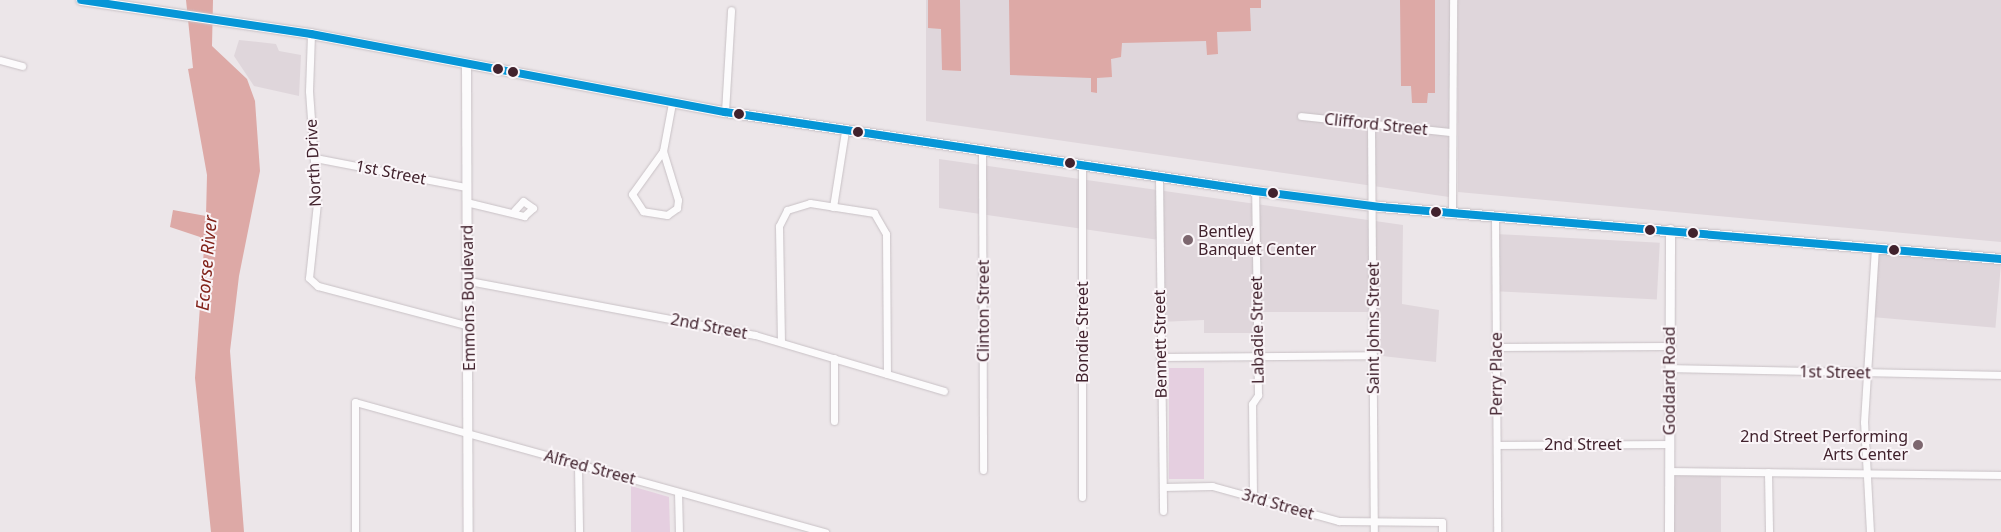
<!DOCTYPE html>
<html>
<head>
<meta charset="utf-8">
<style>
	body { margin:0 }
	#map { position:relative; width:2001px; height:532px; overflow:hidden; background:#ece6e9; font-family:"Noto Sans",sans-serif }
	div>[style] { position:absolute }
	.built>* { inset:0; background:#dfd6db; transform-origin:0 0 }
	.green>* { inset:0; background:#e5cfe0; transform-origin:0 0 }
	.water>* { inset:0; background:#dda9a6 }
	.roads { filter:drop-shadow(0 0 1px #c8c1c5) drop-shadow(0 0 1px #c8c1c5) }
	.minor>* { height:7px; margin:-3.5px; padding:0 3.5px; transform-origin:3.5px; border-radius:3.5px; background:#fcfbfc }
	.tertiary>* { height:9px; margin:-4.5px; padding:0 4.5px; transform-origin:4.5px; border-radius:4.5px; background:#fcfbfc }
	.secondary>* { height:10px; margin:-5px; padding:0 5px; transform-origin:5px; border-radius:5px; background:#fcfbfc }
	.bus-1>* { height:8px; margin:-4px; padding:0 4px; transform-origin:4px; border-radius:4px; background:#0696d7 }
	.dots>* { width:14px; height:14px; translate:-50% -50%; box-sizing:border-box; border:2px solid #faf5f8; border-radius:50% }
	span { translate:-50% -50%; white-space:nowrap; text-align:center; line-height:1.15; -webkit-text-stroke:4px #faf5f8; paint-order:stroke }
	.street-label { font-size:16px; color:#41222d }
	.poi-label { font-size:16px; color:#41222d }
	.left { translate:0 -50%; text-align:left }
	.right { translate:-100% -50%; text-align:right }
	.water-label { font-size:18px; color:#812118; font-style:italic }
</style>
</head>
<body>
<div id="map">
	<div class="built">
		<i style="clip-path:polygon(926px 0,1457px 0,1456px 198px,926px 121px)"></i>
		<i style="clip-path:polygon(1458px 0,2001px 0,2001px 242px,1458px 192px)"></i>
		<i style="clip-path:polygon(239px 40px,276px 44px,279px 51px,301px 55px,299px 96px,254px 86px,234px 56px)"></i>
		<i style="clip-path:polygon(939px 159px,1403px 225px,1402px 304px,1439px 310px,1436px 362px,1373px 355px,1372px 312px,1257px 312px,1257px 333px,1204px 333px,1204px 320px,1160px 322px,1159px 240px,939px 208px)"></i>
		<i style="left:1495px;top:234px;width:165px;height:57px;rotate:3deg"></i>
		<i style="left:1875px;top:247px;width:127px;height:70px;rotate:5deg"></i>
		<i style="left:1669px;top:471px;width:52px;height:61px"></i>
	</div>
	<div class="green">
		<i style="left:1169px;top:368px;width:35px;height:111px"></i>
		<i style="clip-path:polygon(631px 486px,669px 497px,670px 532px,631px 532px)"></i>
	</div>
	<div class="water">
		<i style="clip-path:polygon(186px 0,213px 0,212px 46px,247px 79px,255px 101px,260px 171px,239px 276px,230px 351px,244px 532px,211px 532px,195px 378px,204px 248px,200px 237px,170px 227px,173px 210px,206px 216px,207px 175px,188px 69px,193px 68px)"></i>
		<i style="clip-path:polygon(928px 0,960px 0,961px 71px,942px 70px,941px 29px,928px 28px)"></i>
		<i style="clip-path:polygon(1009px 0,1261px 0,1261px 8px,1250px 8px,1251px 31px,1217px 32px,1218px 54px,1207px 55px,1206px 41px,1122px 43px,1121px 57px,1111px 59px,1112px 77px,1097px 78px,1097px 93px,1091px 92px,1091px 78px,1010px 75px)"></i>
		<i style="clip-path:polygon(1400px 0,1435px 0,1435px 93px,1428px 93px,1427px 103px,1412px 103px,1411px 86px,1401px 86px)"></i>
	</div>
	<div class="roads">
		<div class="minor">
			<i style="left:311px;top:34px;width:57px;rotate:92deg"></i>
			<i style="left:309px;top:91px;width:112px;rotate:85.9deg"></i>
			<i style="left:317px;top:203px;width:75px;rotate:96.1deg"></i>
			<i style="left:309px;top:278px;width:12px;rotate:42deg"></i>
			<i style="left:318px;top:286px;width:156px;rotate:14.8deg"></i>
			<i style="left:0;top:60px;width:23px;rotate:15deg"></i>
			<i style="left:725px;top:112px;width:102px;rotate:-86.6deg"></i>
			<i style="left:1301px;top:116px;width:151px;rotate:6.1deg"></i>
			<i style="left:1371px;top:124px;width:408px;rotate:89.6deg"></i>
			<i style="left:663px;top:151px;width:51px;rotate:73deg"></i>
			<i style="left:678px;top:200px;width:8px;rotate:97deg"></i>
			<i style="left:677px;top:208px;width:12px;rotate:145deg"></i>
			<i style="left:667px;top:215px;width:24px;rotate:-171deg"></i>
			<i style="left:643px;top:211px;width:20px;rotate:-123deg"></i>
			<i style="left:632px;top:194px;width:53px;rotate:-54.2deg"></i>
			<i style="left:663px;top:151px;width:49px;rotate:-79.4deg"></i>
			<i style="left:982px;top:152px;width:318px;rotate:89.8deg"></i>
			<i style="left:315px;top:158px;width:154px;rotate:10.9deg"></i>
			<i style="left:1082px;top:166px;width:331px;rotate:90deg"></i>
			<i style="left:1159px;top:177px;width:334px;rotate:89.3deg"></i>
			<i style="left:466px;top:202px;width:60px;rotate:13.6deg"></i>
			<i style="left:524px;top:216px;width:12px;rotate:-42deg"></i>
			<i style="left:533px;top:208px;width:12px;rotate:-145deg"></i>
			<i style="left:523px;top:201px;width:13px;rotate:132deg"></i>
			<i style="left:833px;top:207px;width:77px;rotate:-81deg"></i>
			<i style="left:1452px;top:213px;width:213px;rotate:-89.7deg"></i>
			<i style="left:1495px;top:216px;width:316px;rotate:89.6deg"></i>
			<i style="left:469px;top:281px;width:291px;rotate:10.7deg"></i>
			<i style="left:755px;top:335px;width:197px;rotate:16.5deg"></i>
			<i style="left:781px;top:342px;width:116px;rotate:-91deg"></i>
			<i style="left:779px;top:226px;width:18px;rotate:-63deg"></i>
			<i style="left:787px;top:210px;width:24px;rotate:-17deg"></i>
			<i style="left:810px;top:203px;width:65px;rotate:8.9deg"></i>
			<i style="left:874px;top:213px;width:24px;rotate:60deg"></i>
			<i style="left:886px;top:234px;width:140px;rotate:89.6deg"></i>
			<i style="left:1496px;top:347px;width:173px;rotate:-0.3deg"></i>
			<i style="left:1160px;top:357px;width:213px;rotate:-0.5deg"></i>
			<i style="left:834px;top:358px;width:63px;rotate:90deg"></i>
			<i style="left:1669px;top:368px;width:332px;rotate:1.2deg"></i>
			<i style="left:1497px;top:445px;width:172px;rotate:-0.3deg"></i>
			<i style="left:578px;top:465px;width:67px;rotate:89.1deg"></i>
			<i style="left:1669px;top:471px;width:332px;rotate:0.7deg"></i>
			<i style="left:1768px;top:472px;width:60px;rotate:89deg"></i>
			<i style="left:1163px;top:487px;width:49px;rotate:-1.2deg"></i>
			<i style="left:1212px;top:486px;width:132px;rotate:15.4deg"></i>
			<i style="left:1339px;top:521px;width:103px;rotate:0.6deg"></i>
			<i style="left:1442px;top:522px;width:10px;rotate:90deg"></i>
			<i style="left:678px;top:492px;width:40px;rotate:88.6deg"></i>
			<i style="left:1253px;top:497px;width:93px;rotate:-90.6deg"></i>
			<i style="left:1252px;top:404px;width:11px;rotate:-56deg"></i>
			<i style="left:1258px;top:395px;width:204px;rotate:-90.8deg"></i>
			<i style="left:355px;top:532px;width:130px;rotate:-90deg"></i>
			<i style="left:355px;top:402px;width:488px;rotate:15.5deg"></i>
			<i style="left:1870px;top:532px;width:110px;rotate:-93.1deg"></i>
			<i style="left:1864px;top:422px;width:175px;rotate:-86.4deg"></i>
		</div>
		<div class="tertiary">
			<i style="left:466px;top:64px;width:468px;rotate:89.8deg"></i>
			<i style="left:1669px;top:532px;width:303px;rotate:-89.8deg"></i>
		</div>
		<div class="secondary">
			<i style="left:81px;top:0;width:232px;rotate:8.4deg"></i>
			<i style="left:311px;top:34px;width:421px;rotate:10.7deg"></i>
			<i style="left:725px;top:112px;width:536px;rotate:8.48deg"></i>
			<i style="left:1255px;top:191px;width:126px;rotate:7.3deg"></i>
			<i style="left:1380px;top:207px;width:623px;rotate:4.79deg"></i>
		</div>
	</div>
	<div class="bus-1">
		<i style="left:81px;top:0;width:232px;rotate:8.4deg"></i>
		<i style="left:311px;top:34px;width:421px;rotate:10.7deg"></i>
		<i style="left:725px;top:112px;width:536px;rotate:8.48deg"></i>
		<i style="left:1255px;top:191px;width:126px;rotate:7.3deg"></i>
		<i style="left:1380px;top:207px;width:623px;rotate:4.79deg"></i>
	</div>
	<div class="dots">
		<i style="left:498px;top:69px;background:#41222d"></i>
		<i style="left:513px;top:72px;background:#41222d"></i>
		<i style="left:739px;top:114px;background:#41222d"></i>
		<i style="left:858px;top:132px;background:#41222d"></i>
		<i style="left:1070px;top:163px;background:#41222d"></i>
		<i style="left:1273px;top:193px;background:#41222d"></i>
		<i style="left:1436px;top:212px;background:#41222d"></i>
		<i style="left:1650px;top:230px;background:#41222d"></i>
		<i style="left:1693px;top:233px;background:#41222d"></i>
		<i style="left:1188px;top:240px;background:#7d676f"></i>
		<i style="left:1894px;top:250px;background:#41222d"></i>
		<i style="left:1918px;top:445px;background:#7d676f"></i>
	</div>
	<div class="street-label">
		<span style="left:1376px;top:124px;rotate:6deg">Clifford Street</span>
		<span style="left:313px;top:163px;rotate:-93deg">North Drive</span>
		<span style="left:391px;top:172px;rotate:11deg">1st Street</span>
		<span style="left:468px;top:298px;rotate:-91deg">Emmons Boulevard</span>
		<span style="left:983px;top:311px;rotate:-90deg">Clinton Street</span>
		<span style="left:709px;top:326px;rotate:11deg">2nd Street</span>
		<span style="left:1373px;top:328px;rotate:-90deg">Saint Johns Street</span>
		<span style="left:1257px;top:330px;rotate:-91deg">Labadie Street</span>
		<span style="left:1082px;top:332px;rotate:-90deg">Bondie Street</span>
		<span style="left:1160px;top:344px;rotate:-91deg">Bennett Street</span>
		<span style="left:1835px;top:372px;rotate:1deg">1st Street</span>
		<span style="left:1496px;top:374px;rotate:-90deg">Perry Place</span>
		<span style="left:1669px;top:381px;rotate:-90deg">Goddard Road</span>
		<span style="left:1583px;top:444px">2nd Street</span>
		<span style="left:590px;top:467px;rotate:15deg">Alfred Street</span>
		<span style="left:1278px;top:504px;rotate:16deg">3rd Street</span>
	</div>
	<div class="poi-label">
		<span class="left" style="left:1198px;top:240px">Bentley<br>Banquet Center</span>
		<span class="right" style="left:1908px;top:445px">2nd Street Performing<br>Arts Center</span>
	</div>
	<div class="water-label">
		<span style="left:206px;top:263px;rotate:-85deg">Ecorse River</span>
	</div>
</div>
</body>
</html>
